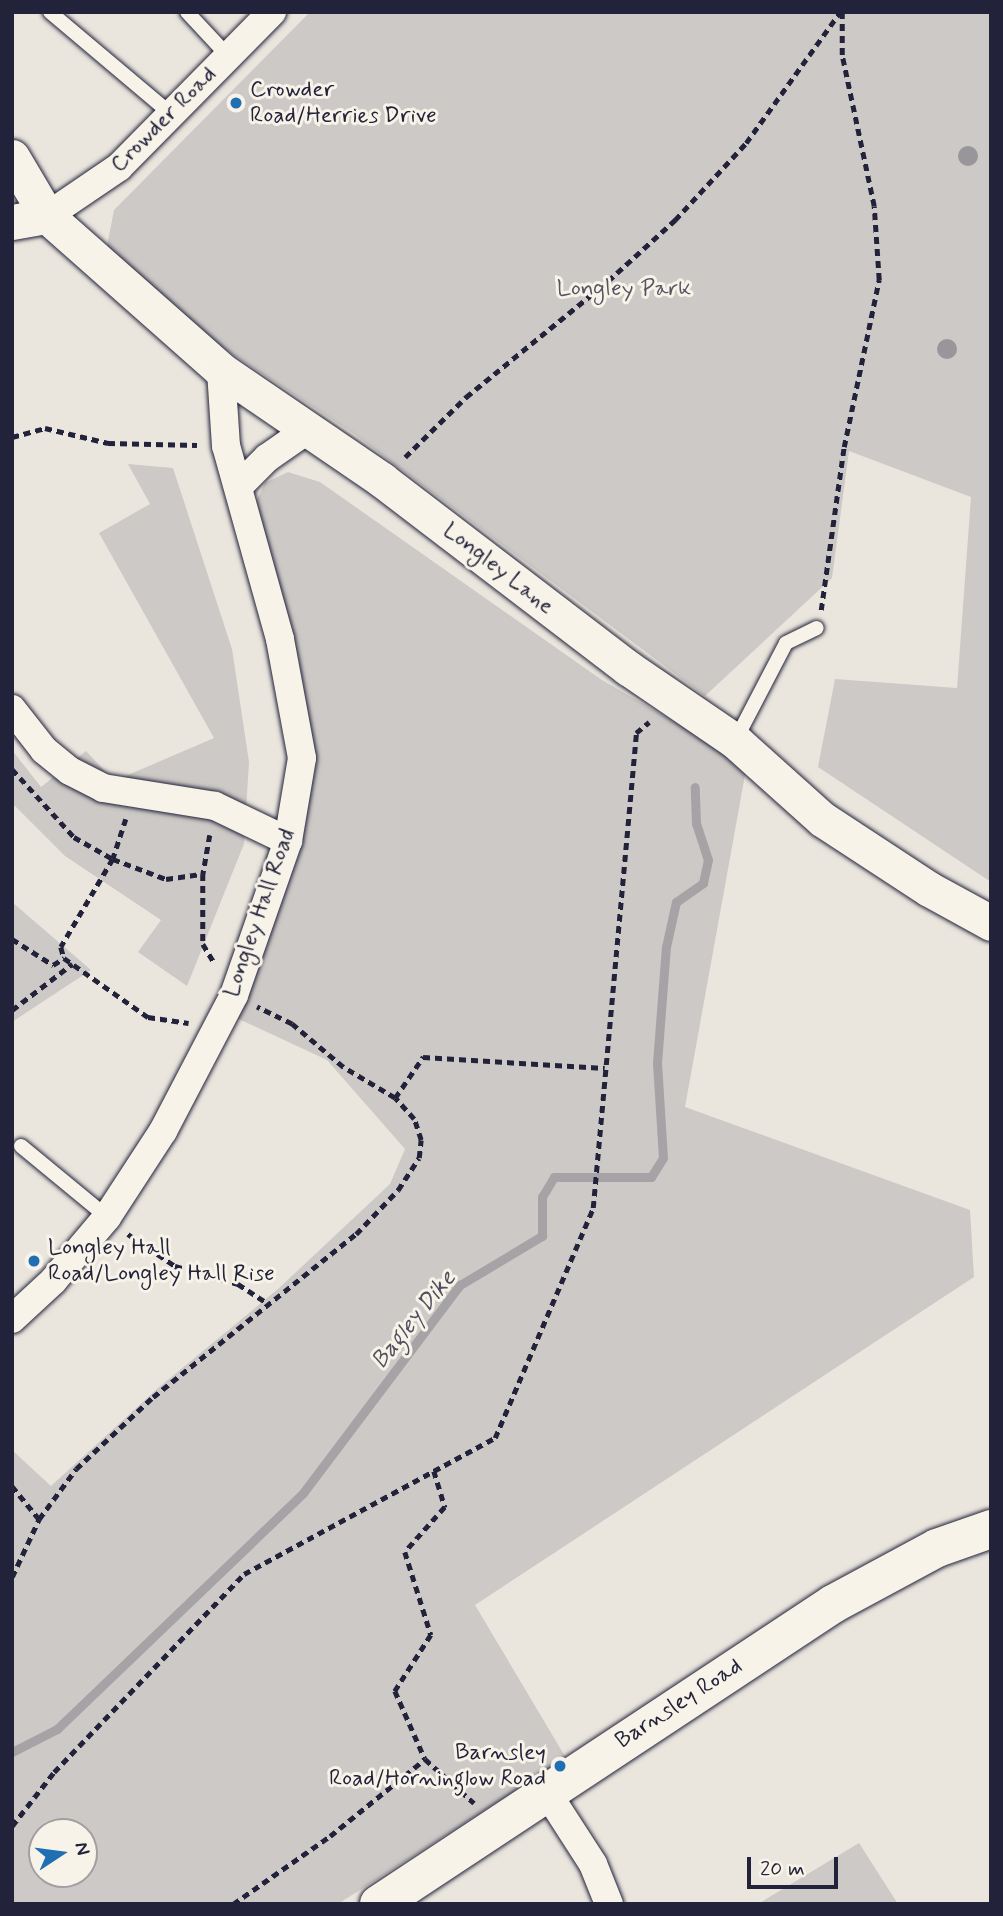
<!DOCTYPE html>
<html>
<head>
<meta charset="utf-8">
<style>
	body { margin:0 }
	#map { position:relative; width:1003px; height:1916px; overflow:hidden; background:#eae6de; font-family:Mynerve,sans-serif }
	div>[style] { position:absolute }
	.green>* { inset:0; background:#cdc9c6 }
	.stream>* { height:9px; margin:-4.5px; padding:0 4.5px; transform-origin:4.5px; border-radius:4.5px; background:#a6a3a6 }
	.path>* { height:4.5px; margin-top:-2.25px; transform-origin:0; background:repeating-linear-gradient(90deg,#22223b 0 7px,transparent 0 12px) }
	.roads { filter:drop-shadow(0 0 2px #22223b) drop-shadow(0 0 2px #22223b) }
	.service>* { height:14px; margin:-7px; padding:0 7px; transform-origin:7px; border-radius:7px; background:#f7f3e8 }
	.minor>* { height:28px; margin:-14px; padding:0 14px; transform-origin:14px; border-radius:14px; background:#f7f3e8 }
	.tertiary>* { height:35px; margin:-17.5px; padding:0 17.5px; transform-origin:17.5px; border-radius:17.5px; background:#f7f3e8 }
	.primary>* { height:38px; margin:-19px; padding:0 19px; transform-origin:19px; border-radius:19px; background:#f7f3e8 }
	.trees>* { width:20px; height:20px; margin:-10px; border-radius:50%; background:#98969b }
	.dots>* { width:19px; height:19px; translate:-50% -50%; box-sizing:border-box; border:4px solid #f7f3e8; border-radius:50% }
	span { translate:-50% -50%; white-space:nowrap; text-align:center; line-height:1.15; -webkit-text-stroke:6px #f7f3e8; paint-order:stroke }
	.poi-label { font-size:23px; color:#22223b }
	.left { translate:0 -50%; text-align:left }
	.right { translate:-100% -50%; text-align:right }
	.street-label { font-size:23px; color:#22223b }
	.park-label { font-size:23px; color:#555465 }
	.water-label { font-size:24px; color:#504f60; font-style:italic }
	.frame { position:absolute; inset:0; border:14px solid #22223b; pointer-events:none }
	.north { position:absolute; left:28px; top:1818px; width:70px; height:70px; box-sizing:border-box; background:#f7f3e8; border:2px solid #a29fa3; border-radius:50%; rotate:77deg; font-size:19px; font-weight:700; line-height:28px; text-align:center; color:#22223b }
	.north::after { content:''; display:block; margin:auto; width:24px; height:32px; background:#1f6fb2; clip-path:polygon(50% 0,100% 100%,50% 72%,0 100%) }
	.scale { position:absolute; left:747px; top:1857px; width:91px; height:32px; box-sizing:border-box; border:4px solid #22223b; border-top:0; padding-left:9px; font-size:21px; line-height:24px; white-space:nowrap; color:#22223b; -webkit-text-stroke:5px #f7f3e8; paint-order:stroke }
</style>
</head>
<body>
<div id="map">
	<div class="green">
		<i style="clip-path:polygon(310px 12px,991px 12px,991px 882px,818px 767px,835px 679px,957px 688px,971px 497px,849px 451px,832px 578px,705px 696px,354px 434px,109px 273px,107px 246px,114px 210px)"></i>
		<i style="clip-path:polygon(128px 464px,173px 468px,232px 649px,249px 762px,244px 844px,187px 986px,138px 952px,161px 920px,65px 856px,12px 803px,12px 750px,41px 787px,86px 751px,114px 781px,214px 738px,99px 533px,150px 504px)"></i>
		<i style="clip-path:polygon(evenodd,288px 472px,320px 482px,602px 680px,747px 764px,685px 1107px,970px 1210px,974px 1277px,475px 1605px,566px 1758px,338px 1904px,12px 1904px,12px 1450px,51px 1486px,158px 1388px,278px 1289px,390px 1184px,405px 1149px,327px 1060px,226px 1013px,300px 772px,255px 504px,265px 483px,288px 472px,42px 1832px,84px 1832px,84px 1874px,42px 1874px,42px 1832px)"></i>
		<i style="clip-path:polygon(12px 902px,91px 970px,12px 1022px)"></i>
		<i style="clip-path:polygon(859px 1843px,898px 1904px,758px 1904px)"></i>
	</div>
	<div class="stream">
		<i style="left:12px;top:1752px;width:51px;rotate:-27.1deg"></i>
		<i style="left:57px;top:1729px;width:341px;rotate:-43.8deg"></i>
		<i style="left:303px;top:1493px;width:261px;rotate:-53deg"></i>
		<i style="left:460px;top:1285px;width:96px;rotate:-30.9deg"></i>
		<i style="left:542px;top:1236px;width:39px;rotate:-90deg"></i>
		<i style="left:542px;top:1197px;width:23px;rotate:-59deg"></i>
		<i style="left:554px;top:1177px;width:97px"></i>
		<i style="left:651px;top:1177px;width:22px;rotate:-58deg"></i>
		<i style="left:663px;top:1158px;width:95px;rotate:-93.6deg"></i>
		<i style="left:657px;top:1063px;width:116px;rotate:-85.6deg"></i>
		<i style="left:666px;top:947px;width:46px;rotate:-77.5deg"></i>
		<i style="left:676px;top:902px;width:33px;rotate:-35deg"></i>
		<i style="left:703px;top:883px;width:24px;rotate:-78deg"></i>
		<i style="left:708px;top:860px;width:38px;rotate:-108deg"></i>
		<i style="left:696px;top:824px;width:37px;rotate:-92deg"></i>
	</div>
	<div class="path">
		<i style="left:12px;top:437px;width:34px;rotate:-15deg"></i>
		<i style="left:45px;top:428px;width:65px;rotate:13.4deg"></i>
		<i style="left:108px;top:443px;width:89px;rotate:1.3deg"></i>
		<i style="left:405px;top:457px;width:86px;rotate:-44.5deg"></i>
		<i style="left:466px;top:397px;width:183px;rotate:-39.2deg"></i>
		<i style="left:608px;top:281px;width:91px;rotate:-42.3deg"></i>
		<i style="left:675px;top:220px;width:105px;rotate:-47.3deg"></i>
		<i style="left:746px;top:143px;width:161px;rotate:-54.3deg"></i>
		<i style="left:821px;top:610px;width:165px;rotate:-82deg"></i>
		<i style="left:844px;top:447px;width:171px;rotate:-78.2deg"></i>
		<i style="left:879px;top:280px;width:74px;rotate:-93.9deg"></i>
		<i style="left:874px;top:206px;width:154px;rotate:-102deg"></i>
		<i style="left:842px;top:55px;width:43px;rotate:-90deg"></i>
		<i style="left:12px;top:769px;width:92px;rotate:47.6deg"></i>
		<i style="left:74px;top:837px;width:45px;rotate:29.4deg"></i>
		<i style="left:113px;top:859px;width:57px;rotate:20.7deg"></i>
		<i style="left:166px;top:879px;width:37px;rotate:-8deg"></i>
		<i style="left:126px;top:819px;width:42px;rotate:108deg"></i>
		<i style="left:113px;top:859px;width:102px;rotate:120.6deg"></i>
		<i style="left:61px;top:947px;width:11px;rotate:75deg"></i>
		<i style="left:64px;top:958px;width:103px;rotate:35.1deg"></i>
		<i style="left:148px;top:1017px;width:41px;rotate:8.3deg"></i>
		<i style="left:210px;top:835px;width:40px;rotate:100deg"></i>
		<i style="left:203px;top:874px;width:70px;rotate:90deg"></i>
		<i style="left:203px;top:944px;width:21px;rotate:59deg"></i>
		<i style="left:12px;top:939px;width:49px;rotate:32.4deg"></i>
		<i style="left:53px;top:965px;width:13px;rotate:-32deg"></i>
		<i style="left:12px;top:1010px;width:76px;rotate:-37.5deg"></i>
		<i style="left:395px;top:1098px;width:50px;rotate:-55.7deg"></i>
		<i style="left:423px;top:1057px;width:182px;rotate:3.5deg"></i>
		<i style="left:128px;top:1234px;width:57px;rotate:34.2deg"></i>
		<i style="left:175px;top:1266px;width:66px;rotate:15.9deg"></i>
		<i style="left:238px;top:1284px;width:37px;rotate:33deg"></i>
		<i style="left:434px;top:1471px;width:38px;rotate:73deg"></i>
		<i style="left:445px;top:1507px;width:60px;rotate:131.6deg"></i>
		<i style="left:405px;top:1552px;width:87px;rotate:72.6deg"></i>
		<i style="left:431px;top:1635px;width:67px;rotate:122.7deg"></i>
		<i style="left:395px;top:1691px;width:74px;rotate:66.2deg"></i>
		<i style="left:425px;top:1759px;width:66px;rotate:41.9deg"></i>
		<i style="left:12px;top:1486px;width:43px;rotate:50.7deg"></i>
		<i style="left:12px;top:1577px;width:64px;rotate:-65deg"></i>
		<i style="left:39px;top:1519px;width:62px;rotate:-53.5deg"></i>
		<i style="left:76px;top:1469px;width:105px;rotate:-43.1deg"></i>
		<i style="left:153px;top:1397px;width:260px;rotate:-38.8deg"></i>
		<i style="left:356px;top:1234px;width:61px;rotate:-46.3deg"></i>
		<i style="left:398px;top:1190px;width:38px;rotate:-57deg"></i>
		<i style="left:419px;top:1158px;width:18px;rotate:-84deg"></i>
		<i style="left:421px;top:1140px;width:22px;rotate:-108deg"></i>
		<i style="left:414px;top:1119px;width:28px;rotate:-132deg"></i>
		<i style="left:395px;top:1098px;width:61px;rotate:-149.2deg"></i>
		<i style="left:343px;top:1067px;width:67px;rotate:-139.9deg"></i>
		<i style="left:292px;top:1024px;width:39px;rotate:-154deg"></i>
		<i style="left:12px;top:1826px;width:68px;rotate:-52.1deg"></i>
		<i style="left:54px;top:1772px;width:274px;rotate:-46.2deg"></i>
		<i style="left:244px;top:1574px;width:285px;rotate:-28.5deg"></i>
		<i style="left:495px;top:1438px;width:250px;rotate:-66.9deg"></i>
		<i style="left:593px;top:1208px;width:477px;rotate:-84.8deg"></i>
		<i style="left:636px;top:733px;width:17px;rotate:-40deg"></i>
		<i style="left:233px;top:1904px;width:118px;rotate:-35deg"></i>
		<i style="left:330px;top:1836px;width:122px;rotate:-39deg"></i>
	</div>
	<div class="roads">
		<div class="service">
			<i style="left:50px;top:12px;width:158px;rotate:40.1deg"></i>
			<i style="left:187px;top:12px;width:60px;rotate:47deg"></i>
			<i style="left:735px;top:741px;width:110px;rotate:-62.5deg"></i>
			<i style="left:786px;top:643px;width:34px;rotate:-26deg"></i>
			<i style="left:21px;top:1146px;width:112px;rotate:39.5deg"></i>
		</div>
		<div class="minor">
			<i style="left:47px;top:216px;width:87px;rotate:-34.2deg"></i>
			<i style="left:119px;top:167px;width:218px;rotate:-45.4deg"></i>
			<i style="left:239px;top:486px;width:40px;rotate:-45deg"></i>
			<i style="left:267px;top:458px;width:52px;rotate:-34.9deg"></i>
			<i style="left:12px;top:709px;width:52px;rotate:52deg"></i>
			<i style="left:44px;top:750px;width:33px;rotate:39deg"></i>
			<i style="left:70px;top:771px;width:37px;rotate:27deg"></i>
			<i style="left:103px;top:788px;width:113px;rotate:9.1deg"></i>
			<i style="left:215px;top:806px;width:81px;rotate:25.6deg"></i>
			<i style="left:12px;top:1319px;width:56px;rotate:-42.8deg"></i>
			<i style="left:53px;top:1281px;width:84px;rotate:-49.8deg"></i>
			<i style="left:107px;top:1217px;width:103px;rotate:-56.9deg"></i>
			<i style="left:163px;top:1131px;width:153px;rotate:-62.4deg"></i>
			<i style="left:234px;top:995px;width:163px;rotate:-70.7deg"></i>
			<i style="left:288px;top:841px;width:84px;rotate:-80.4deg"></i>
			<i style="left:302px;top:758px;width:121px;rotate:-100.5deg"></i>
			<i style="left:280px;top:639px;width:200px;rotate:-105.6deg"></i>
			<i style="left:226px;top:446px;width:76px;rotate:-93.8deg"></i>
			<i style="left:546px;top:1791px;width:87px;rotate:57.2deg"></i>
			<i style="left:593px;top:1864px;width:43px;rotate:68.2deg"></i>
		</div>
		<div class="tertiary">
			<i style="left:12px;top:157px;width:69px;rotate:59.3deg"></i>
			<i style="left:47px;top:216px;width:232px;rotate:41.5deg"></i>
			<i style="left:221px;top:370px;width:195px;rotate:34.3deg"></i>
			<i style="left:382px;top:480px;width:310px;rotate:37.4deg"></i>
			<i style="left:628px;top:668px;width:130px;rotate:34.3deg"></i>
			<i style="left:735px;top:741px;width:117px;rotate:41.9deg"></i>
			<i style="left:822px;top:819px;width:128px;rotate:33.2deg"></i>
			<i style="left:929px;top:889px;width:71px;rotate:28.7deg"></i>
			<i style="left:12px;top:222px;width:36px;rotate:-10deg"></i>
		</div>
		<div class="primary">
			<i style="left:379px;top:1904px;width:544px;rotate:-33.46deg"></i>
			<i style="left:833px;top:1604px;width:118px;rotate:-28.3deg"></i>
			<i style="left:937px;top:1548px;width:57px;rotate:-19.4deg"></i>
		</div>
	</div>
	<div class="trees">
		<i style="left:968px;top:156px"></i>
		<i style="left:947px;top:349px"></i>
	</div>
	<div class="dots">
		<i style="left:236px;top:103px;background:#1f6fb2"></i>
		<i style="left:34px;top:1261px;background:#1f6fb2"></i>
		<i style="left:560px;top:1766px;background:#1f6fb2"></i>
	</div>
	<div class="poi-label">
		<span class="left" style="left:250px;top:103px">Crowder<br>Road/Herries Drive</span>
		<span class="left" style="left:48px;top:1261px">Longley Hall<br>Road/Longley Hall Rise</span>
		<span class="right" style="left:546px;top:1766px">Barnsley<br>Road/Horninglow Road</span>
	</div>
	<div class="street-label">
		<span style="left:164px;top:120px;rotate:-45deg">Crowder Road</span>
		<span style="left:498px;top:569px;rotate:38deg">Longley Lane</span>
		<span style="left:260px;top:913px;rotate:-71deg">Longley Hall Road</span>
		<span style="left:679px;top:1704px;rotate:-33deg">Barnsley Road</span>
	</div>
	<div class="park-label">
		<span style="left:624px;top:289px">Longley Park</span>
	</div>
	<div class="water-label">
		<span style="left:414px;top:1320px;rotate:-51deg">Bagley Dike</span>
	</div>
	<div class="frame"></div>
	<div class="north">N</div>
	<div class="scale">20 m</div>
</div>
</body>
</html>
